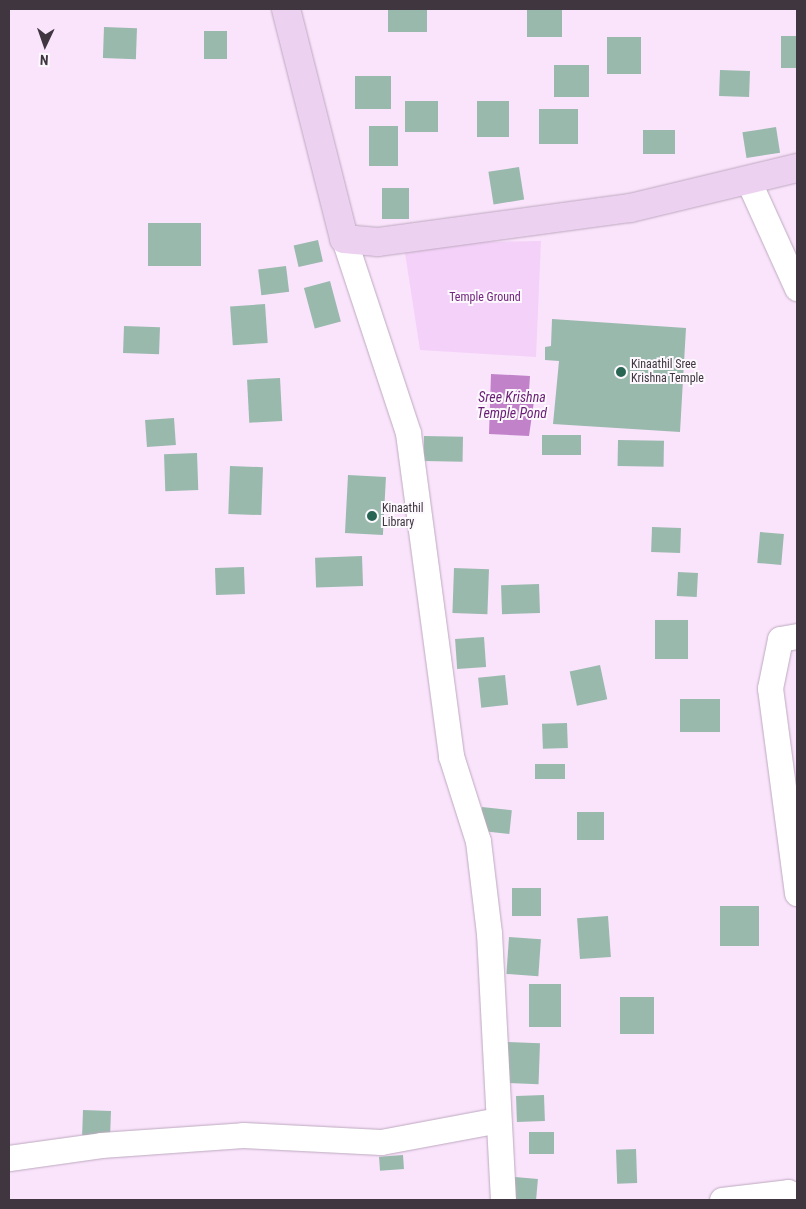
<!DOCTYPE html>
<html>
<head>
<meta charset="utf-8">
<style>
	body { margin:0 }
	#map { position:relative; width:806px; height:1209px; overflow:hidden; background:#fae4fc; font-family:"Roboto Condensed",sans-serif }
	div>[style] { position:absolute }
	.green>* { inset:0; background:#f4d1f9 }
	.water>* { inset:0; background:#c182ca }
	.building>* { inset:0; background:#99b9ad; transform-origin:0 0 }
	.roads { filter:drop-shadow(0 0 1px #bda9bf) drop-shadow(0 0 1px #bda9bf) }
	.minor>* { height:25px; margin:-12.5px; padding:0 12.5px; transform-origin:12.5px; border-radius:12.5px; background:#fff }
	.secondary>* { height:28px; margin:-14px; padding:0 14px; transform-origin:14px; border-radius:14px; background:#edd1f1 }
	.dots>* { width:14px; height:14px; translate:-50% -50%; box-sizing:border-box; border:2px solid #fcf8fd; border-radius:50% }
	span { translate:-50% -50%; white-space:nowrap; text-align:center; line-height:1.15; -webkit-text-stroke:4px #fcf8fd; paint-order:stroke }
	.park-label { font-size:12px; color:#72267e }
	.poi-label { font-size:12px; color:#3f3640 }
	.left { translate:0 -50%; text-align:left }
	.water-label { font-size:14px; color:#691d75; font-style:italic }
	.frame { position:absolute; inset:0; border:10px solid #3f3640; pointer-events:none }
	.north { position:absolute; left:20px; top:20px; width:50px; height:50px; -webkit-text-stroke:4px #fcf8fd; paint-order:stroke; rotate:183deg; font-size:14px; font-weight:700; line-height:20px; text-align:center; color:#3f3640 }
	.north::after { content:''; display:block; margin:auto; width:18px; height:22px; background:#3f3640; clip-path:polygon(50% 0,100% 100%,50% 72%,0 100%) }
</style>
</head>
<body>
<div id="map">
	<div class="green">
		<i style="clip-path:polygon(541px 241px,536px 357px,420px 350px,405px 253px,472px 242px)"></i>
	</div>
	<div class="water">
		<i style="clip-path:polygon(491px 374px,530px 376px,529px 391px,535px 394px,529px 436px,489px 434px)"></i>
	</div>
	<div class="building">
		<i style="left:388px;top:9px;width:39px;height:23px"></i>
		<i style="left:527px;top:9px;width:35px;height:28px"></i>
		<i style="left:104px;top:27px;width:33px;height:31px;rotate:2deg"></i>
		<i style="left:204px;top:31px;width:23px;height:28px"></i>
		<i style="left:781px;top:36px;width:16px;height:32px"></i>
		<i style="left:607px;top:37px;width:34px;height:37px"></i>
		<i style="left:554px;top:65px;width:35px;height:32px"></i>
		<i style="left:720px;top:70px;width:30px;height:26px;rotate:2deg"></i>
		<i style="left:391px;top:76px;width:33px;height:36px;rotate:90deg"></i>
		<i style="left:405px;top:101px;width:33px;height:31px"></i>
		<i style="left:477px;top:101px;width:32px;height:36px"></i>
		<i style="left:539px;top:109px;width:39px;height:35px"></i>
		<i style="left:369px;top:126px;width:29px;height:40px"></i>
		<i style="left:776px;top:127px;width:26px;height:34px;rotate:81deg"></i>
		<i style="left:675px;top:130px;width:24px;height:32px;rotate:90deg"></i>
		<i style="left:519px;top:167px;width:33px;height:31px;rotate:81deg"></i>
		<i style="left:382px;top:188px;width:27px;height:31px"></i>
		<i style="left:148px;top:223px;width:53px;height:43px"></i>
		<i style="left:318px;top:240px;width:22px;height:25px;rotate:77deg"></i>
		<i style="left:286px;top:266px;width:26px;height:28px;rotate:83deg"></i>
		<i style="left:330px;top:281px;width:42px;height:27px;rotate:75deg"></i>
		<i style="left:265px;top:304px;width:39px;height:35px;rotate:86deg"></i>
		<i style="clip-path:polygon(552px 319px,686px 328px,680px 432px,553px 424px,559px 361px,545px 360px,545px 347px,551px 346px)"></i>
		<i style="left:124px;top:326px;width:36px;height:27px;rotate:2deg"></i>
		<i style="left:280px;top:378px;width:43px;height:33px;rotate:87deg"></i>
		<i style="left:174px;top:418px;width:27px;height:29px;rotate:86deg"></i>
		<i style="left:542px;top:435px;width:39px;height:20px"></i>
		<i style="left:424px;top:436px;width:39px;height:25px;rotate:1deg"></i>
		<i style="left:618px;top:440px;width:46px;height:26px;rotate:1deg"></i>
		<i style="left:197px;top:453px;width:37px;height:33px;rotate:88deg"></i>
		<i style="left:230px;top:466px;width:33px;height:48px;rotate:2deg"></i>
		<i style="left:348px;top:475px;width:38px;height:58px;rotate:3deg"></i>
		<i style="left:652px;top:527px;width:29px;height:25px;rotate:2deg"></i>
		<i style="left:760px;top:532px;width:24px;height:31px;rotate:5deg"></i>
		<i style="left:362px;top:556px;width:30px;height:47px;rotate:88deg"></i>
		<i style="left:244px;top:567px;width:27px;height:29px;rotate:88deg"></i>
		<i style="left:454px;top:568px;width:35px;height:45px;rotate:2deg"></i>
		<i style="left:678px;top:572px;width:20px;height:24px;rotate:3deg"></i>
		<i style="left:539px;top:584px;width:29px;height:38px;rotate:88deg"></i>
		<i style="left:655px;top:620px;width:33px;height:39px"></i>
		<i style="left:484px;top:637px;width:30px;height:29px;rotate:86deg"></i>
		<i style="left:600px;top:665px;width:35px;height:31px;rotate:78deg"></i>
		<i style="left:505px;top:675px;width:30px;height:27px;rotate:84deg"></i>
		<i style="left:680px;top:699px;width:40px;height:33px"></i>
		<i style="left:567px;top:723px;width:25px;height:25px;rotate:88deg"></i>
		<i style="left:535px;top:764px;width:30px;height:15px"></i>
		<i style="left:482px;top:807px;width:30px;height:24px;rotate:6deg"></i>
		<i style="left:577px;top:812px;width:27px;height:28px"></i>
		<i style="left:512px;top:888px;width:29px;height:28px"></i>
		<i style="left:720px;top:906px;width:39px;height:40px"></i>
		<i style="left:608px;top:916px;width:41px;height:31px;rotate:86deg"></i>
		<i style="left:509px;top:937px;width:32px;height:37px;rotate:4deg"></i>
		<i style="left:529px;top:984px;width:32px;height:43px"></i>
		<i style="left:620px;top:997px;width:34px;height:37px"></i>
		<i style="left:507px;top:1042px;width:33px;height:41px;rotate:2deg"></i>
		<i style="left:544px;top:1095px;width:26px;height:28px;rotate:88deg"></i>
		<i style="left:83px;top:1110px;width:28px;height:25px;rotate:2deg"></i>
		<i style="left:529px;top:1132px;width:25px;height:22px"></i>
		<i style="left:636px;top:1149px;width:34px;height:20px;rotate:88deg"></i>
		<i style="left:403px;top:1155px;width:14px;height:24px;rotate:86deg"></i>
		<i style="left:515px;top:1177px;width:23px;height:23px;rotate:5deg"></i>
	</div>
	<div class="roads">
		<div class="minor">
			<i style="left:748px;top:180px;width:119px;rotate:65.6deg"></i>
			<i style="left:344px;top:239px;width:204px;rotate:71.7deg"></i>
			<i style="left:408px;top:433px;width:326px;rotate:82.4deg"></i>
			<i style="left:451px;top:756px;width:89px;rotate:72.4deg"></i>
			<i style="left:478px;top:841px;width:93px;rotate:83.2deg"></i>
			<i style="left:489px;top:933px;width:267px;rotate:87deg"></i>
			<i style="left:797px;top:636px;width:17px;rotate:170deg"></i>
			<i style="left:780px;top:639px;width:50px;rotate:101.5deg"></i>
			<i style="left:770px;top:688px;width:207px;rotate:82.5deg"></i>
			<i style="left:9px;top:1158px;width:93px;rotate:-8deg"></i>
			<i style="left:101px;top:1145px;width:142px;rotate:-4deg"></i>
			<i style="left:243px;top:1135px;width:138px;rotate:2.9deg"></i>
			<i style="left:381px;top:1142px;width:119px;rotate:-10.6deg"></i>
			<i style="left:722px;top:1200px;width:66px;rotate:-6.9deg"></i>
			<i style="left:788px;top:1192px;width:8px;rotate:90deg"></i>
		</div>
		<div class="secondary">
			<i style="left:286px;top:9px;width:237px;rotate:75.8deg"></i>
			<i style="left:344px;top:239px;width:34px;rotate:5deg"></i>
			<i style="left:378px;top:242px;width:254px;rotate:-7.7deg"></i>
			<i style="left:630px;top:208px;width:172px;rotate:-13.5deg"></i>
		</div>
	</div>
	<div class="dots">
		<i style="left:621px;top:372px;background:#286653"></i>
		<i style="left:372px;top:516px;background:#286653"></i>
	</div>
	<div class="park-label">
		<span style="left:485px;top:298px">Temple Ground</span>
	</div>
	<div class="poi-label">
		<span class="left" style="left:631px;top:372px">Kinaathil Sree<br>Krishna Temple</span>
		<span class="left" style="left:382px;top:516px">Kinaathil<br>Library</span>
	</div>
	<div class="water-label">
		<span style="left:512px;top:405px">Sree Krishna<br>Temple Pond</span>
	</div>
	<div class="frame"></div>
	<div class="north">N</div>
</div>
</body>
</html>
